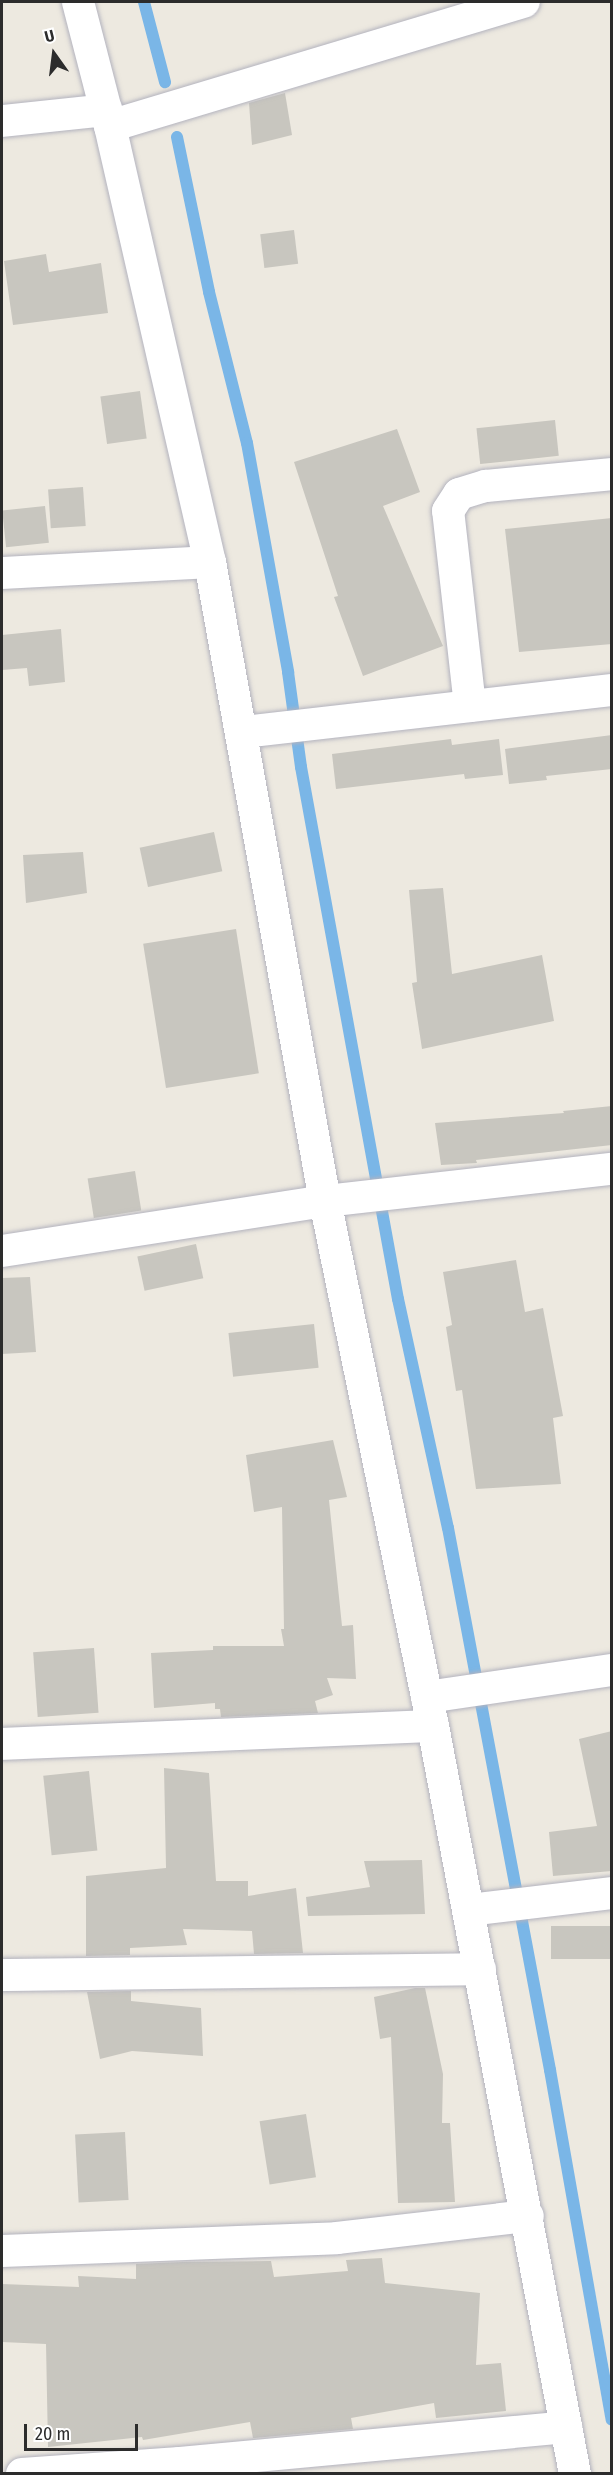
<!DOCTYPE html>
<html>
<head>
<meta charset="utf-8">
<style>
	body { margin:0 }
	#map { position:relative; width:613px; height:2475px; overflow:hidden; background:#ede9e0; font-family:"Fira Sans Condensed",sans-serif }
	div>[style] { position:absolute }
	.stream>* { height:12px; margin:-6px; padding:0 6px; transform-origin:6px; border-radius:6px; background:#7ab6e7 }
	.building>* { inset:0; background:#c8c6bf; transform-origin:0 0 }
	.roads { filter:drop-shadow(0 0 2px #b3b3be) drop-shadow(0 0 2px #b3b3be) }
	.street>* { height:32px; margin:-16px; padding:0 16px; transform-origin:16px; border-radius:16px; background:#fff }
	span { translate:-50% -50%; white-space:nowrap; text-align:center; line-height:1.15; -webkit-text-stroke:4.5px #fff; paint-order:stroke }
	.frame { position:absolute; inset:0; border:3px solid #2c2c2c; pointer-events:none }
	.north { position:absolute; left:24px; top:24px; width:60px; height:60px; -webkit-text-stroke:4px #fff; paint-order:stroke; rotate:346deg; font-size:16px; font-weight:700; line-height:24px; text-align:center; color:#2c2c2c }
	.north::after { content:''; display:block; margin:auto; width:21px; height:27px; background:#2c2c2c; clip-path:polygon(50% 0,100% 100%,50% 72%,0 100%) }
	.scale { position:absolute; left:24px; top:2424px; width:114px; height:27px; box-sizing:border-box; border:3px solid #2c2c2c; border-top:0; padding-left:8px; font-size:18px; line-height:21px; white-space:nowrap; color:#2c2c2c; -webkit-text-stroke:4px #fff; paint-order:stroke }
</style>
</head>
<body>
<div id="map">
	<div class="stream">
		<i style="left:144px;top:2px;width:83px;rotate:75.3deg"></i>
		<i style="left:177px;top:137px;width:158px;rotate:78.3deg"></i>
		<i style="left:209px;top:292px;width:156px;rotate:75.9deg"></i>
		<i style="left:247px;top:443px;width:233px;rotate:79.8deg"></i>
		<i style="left:288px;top:672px;width:96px;rotate:82.2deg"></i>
		<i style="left:301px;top:767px;width:541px;rotate:79.67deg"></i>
		<i style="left:398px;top:1299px;width:234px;rotate:77.7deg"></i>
		<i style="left:448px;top:1528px;width:552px;rotate:79.34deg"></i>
		<i style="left:550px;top:2070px;width:355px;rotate:80deg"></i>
	</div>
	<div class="building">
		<i style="clip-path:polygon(285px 93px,292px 135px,252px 145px,249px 103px)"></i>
		<i style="left:294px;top:230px;width:34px;height:34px;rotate:83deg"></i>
		<i style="clip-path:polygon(46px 254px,49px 272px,101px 263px,108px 313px,13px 325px,4px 261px)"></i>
		<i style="left:140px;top:391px;width:48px;height:40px;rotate:82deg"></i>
		<i style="left:555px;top:420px;width:36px;height:79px;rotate:84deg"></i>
		<i style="clip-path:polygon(397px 429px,420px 492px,383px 506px,443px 646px,363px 676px,334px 597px,338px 596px,294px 462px)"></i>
		<i style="left:83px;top:487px;width:39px;height:35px;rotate:86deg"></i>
		<i style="left:45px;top:506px;width:37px;height:43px;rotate:84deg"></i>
		<i style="clip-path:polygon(612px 518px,612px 644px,519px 652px,505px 529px)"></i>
		<i style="clip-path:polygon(61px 629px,65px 682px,29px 686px,27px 668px,2px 670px,2px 635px)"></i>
		<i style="clip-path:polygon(612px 735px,612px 769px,546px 776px,547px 780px,509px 784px,505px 749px)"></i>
		<i style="clip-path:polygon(451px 739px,452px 745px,499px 739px,503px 775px,465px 779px,464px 774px,336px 789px,332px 754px)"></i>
		<i style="left:214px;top:832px;width:40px;height:76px;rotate:78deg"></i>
		<i style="clip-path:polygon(83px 852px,87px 893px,26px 903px,23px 855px)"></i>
		<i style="clip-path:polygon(443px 888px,452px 974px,542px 955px,554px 1021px,422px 1049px,412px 983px,417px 982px,409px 890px)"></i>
		<i style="left:236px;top:929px;width:146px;height:94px;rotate:81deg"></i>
		<i style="clip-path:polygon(612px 1106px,612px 1145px,476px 1160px,477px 1163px,441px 1165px,435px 1123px,564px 1113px,563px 1111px)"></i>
		<i style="left:135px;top:1171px;width:40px;height:48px;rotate:81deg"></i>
		<i style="left:196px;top:1244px;width:35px;height:60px;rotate:78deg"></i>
		<i style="clip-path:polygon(516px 1260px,525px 1312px,543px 1308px,563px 1416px,553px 1418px,561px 1484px,476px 1489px,462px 1390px,456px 1391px,446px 1327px,452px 1325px,443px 1272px)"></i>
		<i style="clip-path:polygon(30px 1277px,36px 1352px,2px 1354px,2px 1278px)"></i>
		<i style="left:314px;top:1324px;width:44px;height:86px;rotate:84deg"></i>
		<i style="clip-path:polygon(333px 1440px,347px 1497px,329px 1500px,342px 1626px,353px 1625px,356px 1679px,327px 1678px,333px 1695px,315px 1701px,318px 1713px,221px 1717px,220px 1709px,215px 1709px,215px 1703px,154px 1708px,151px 1653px,213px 1650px,213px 1646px,284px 1646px,281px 1629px,284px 1629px,282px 1507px,254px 1512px,246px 1455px)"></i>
		<i style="left:94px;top:1648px;width:65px;height:61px;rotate:86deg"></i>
		<i style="clip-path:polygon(612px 1731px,612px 1871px,553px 1876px,549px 1832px,597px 1826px,579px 1739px)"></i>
		<i style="clip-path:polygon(164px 1768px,209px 1773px,216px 1881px,248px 1881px,248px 1896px,296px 1888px,303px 1953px,254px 1954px,252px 1931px,183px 1929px,187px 1945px,130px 1948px,130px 1955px,86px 1956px,86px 1876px,166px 1868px)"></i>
		<i style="left:89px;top:1771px;width:80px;height:46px;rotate:84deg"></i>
		<i style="clip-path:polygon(422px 1860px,425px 1914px,308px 1916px,306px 1897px,370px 1887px,364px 1861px)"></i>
		<i style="left:612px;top:1926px;width:33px;height:61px;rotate:90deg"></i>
		<i style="clip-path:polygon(415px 1988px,425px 1988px,443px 2074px,442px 2123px,450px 2123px,455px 2202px,398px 2203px,391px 2037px,380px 2039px,374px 1997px)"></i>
		<i style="clip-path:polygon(131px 1991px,131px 2001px,201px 2008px,203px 2056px,132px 2051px,100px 2059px,87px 1992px)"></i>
		<i style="left:306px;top:2114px;width:64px;height:47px;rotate:81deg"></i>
		<i style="left:125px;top:2132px;width:68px;height:50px;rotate:87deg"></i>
		<i style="clip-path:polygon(382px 2258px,385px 2283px,480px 2293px,476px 2365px,501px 2363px,506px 2411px,436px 2418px,434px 2403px,351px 2418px,353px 2429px,253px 2438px,250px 2422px,143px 2440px,142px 2437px,48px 2447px,46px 2344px,2px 2342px,2px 2284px,79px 2287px,78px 2276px,136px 2279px,136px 2264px,183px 2262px,271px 2261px,274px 2277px,348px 2271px,346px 2260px)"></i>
	</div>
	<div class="roads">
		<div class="street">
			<i style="left:78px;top:2px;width:128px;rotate:75.5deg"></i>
			<i style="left:110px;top:126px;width:447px;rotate:77.1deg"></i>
			<i style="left:210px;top:562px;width:649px;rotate:79.8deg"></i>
			<i style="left:325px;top:1201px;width:536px;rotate:78.38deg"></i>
			<i style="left:433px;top:1726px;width:761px;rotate:79.25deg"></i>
			<i style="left:2px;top:121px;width:105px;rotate:-6deg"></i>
			<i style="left:110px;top:126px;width:432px;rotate:-16.7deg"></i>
			<i style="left:2px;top:573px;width:208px;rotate:-3deg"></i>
			<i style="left:470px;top:706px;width:196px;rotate:-96.4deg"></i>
			<i style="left:448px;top:511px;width:20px;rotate:-57deg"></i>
			<i style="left:459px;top:494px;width:28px;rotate:-17deg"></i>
			<i style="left:486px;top:486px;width:127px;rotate:-5.4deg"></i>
			<i style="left:243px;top:732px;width:371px;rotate:-6.5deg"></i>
			<i style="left:2px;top:1251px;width:327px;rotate:-8.8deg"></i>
			<i style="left:325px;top:1201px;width:289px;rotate:-6.4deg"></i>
			<i style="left:427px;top:1697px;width:187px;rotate:-8.3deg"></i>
			<i style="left:2px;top:1744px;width:431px;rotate:-2.4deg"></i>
			<i style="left:469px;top:1910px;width:144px;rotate:-6.8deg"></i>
			<i style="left:2px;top:1975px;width:478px;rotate:-0.7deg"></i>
			<i style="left:2px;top:2251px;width:335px;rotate:-2.2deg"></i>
			<i style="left:337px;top:2238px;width:192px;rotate:-6.6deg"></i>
			<i style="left:22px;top:2474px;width:158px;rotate:-4deg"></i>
			<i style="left:180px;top:2463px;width:388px;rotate:-5.3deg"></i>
		</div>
	</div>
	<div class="frame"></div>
	<div class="north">U</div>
	<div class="scale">20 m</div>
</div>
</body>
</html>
